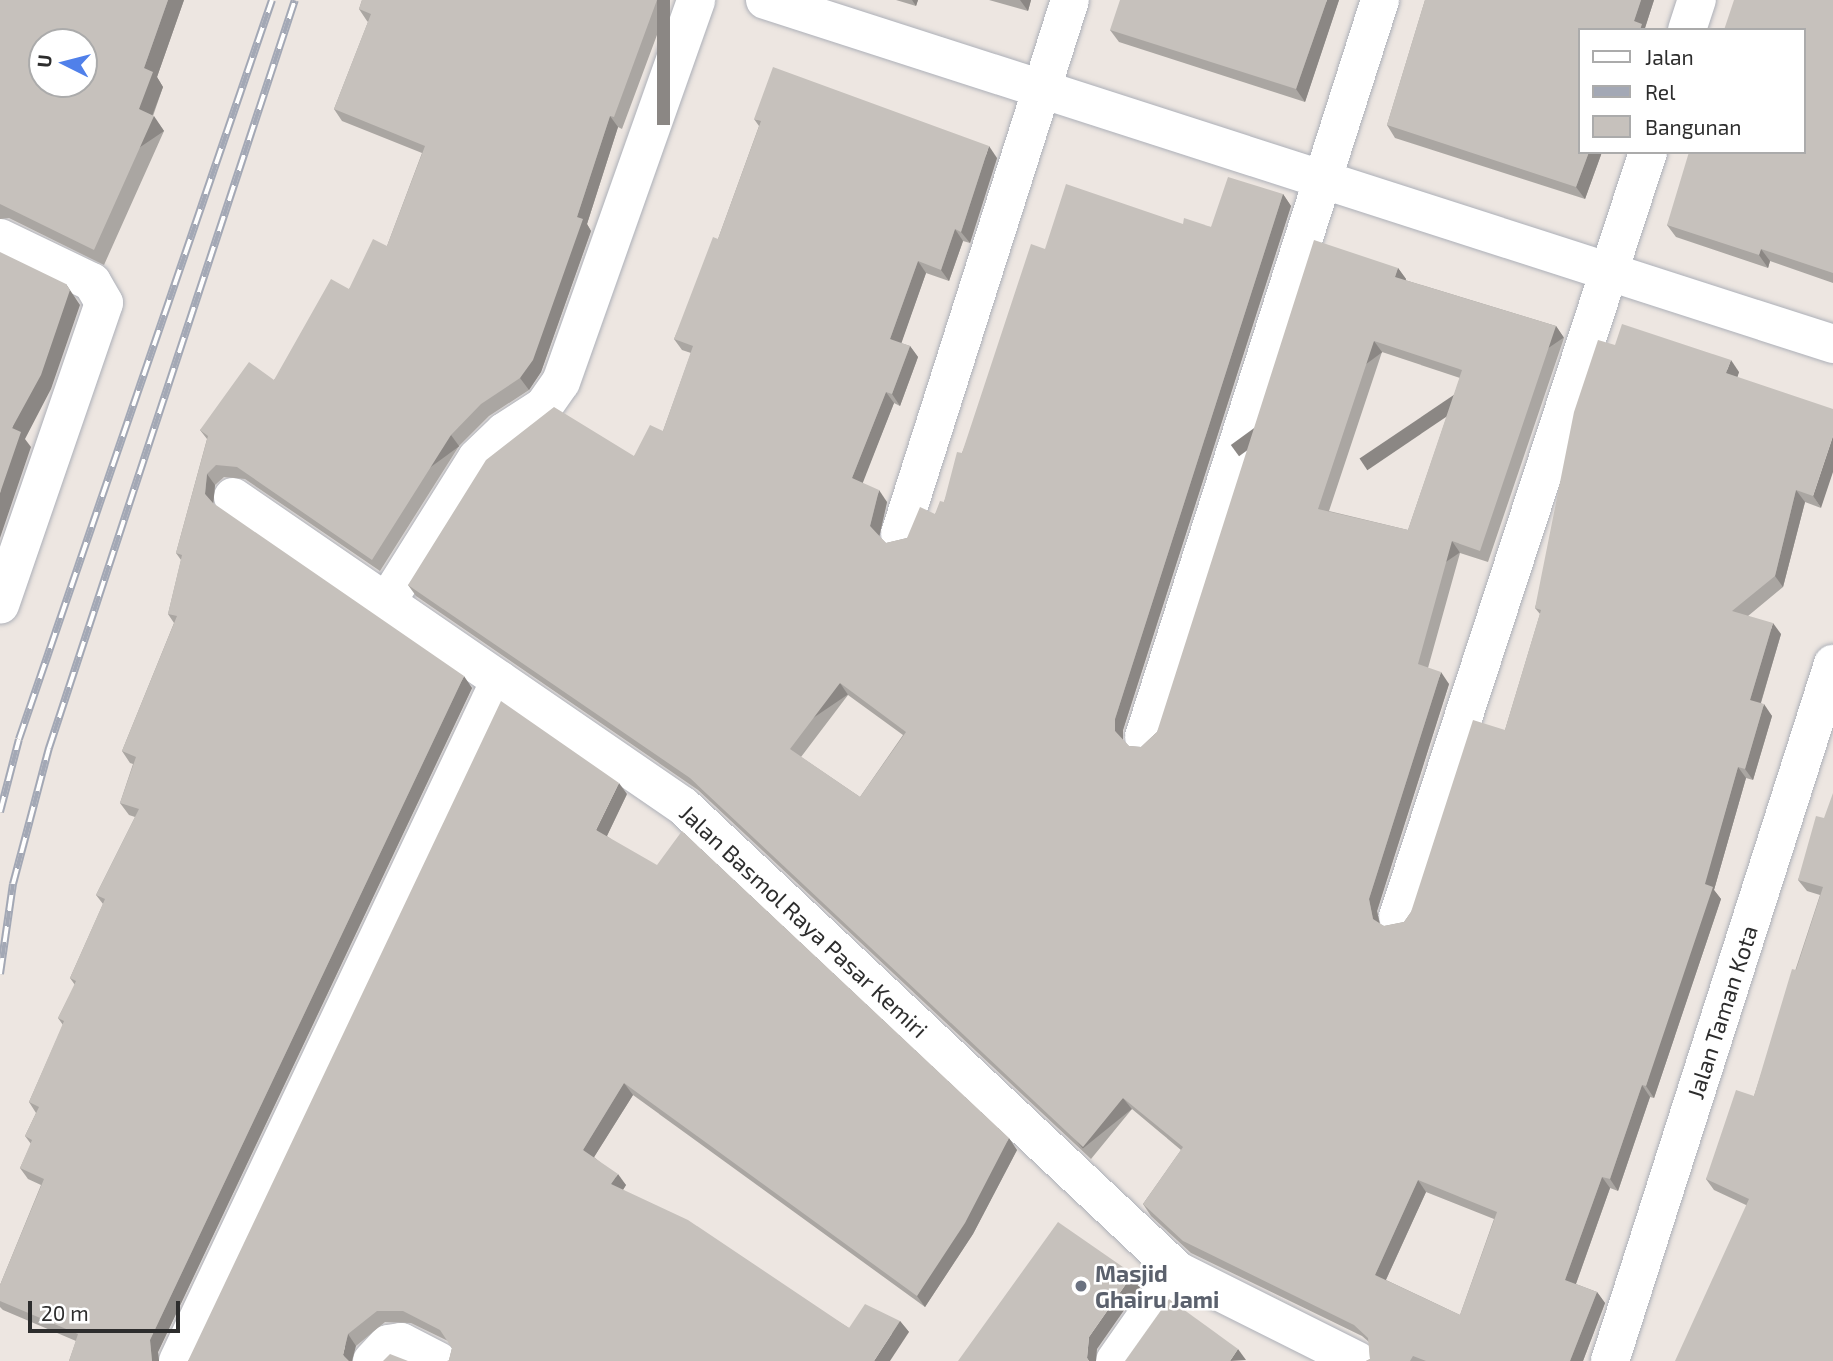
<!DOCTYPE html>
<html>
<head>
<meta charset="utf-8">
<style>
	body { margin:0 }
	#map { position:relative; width:1833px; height:1361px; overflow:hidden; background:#ede6e1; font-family:"Exo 2",sans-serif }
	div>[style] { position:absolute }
	.roads { filter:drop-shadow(0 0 2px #adb0b8) drop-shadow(0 0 2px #adb0b8) }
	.minor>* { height:38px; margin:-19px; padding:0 19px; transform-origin:19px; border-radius:19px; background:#fff }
	.rail>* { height:8px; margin-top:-4px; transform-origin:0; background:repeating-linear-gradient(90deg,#fff 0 16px,#a3a8b5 0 32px); box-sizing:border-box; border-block:2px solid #a3a8b5 }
	.wall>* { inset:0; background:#aaa6a2 }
	.shaded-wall>* { inset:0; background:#8b8784; transform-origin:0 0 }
	.building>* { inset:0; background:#c6c1bc }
	.dots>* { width:19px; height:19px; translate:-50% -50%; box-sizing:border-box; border:4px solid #fff; border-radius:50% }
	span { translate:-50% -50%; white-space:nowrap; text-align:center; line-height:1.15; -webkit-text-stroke:5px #fff; paint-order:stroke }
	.street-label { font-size:23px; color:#2d2d2d }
	.worship-label { font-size:23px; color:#5b616d; font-weight:700 }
	.left { translate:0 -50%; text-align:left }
	.legend { position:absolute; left:1578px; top:28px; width:228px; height:126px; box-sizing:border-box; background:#fff; border:2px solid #ababab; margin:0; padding:9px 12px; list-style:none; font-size:21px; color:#2d2d2d }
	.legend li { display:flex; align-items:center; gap:14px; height:35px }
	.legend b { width:35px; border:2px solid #ababab }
	.north { position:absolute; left:28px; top:28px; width:70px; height:70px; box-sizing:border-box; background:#fff; border:2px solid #ababab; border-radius:50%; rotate:276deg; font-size:19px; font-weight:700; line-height:28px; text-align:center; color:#2d2d2d }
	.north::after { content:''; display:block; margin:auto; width:24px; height:32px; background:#5080ea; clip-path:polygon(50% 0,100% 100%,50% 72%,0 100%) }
	.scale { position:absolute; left:28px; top:1301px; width:152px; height:32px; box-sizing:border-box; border:4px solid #2d2d2d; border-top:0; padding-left:9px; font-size:21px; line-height:24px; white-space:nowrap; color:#2d2d2d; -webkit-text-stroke:5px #fff; paint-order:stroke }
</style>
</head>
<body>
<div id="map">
	<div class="roads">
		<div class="minor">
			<i style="left:765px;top:0;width:1122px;rotate:17.85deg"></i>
			<i style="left:1687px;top:30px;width:32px;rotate:-72deg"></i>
			<i style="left:0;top:238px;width:102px;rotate:25.6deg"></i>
			<i style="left:92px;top:282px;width:24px;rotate:60deg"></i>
			<i style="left:104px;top:303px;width:319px;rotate:109deg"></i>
			<i style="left:233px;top:497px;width:546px;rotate:34.48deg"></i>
			<i style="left:683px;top:806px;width:679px;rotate:43.21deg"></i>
			<i style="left:1178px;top:1271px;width:201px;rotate:26.6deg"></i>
			<i style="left:900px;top:534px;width:560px;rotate:-72.34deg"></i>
			<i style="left:386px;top:603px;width:171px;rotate:-57.9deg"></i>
			<i style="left:477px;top:458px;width:37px;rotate:-44deg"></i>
			<i style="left:504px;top:432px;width:48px;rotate:-33deg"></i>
			<i style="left:544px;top:406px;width:29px;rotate:-55deg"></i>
			<i style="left:561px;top:382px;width:405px;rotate:-70.5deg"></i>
			<i style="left:1144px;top:737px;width:774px;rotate:-72.24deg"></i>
			<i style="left:1398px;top:917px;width:805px;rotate:-71.9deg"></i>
			<i style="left:178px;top:1361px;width:753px;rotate:-64.69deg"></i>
			<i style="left:372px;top:1361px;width:23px;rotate:-47deg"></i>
			<i style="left:388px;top:1344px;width:13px;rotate:-9deg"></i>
			<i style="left:401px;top:1342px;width:42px;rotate:27.2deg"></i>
			<i style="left:1115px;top:1361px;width:110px;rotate:-55deg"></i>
			<i style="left:1610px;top:1361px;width:732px;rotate:-72.26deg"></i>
		</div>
	</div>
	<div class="rail">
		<i style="left:0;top:812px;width:75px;rotate:-75.4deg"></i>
		<i style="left:19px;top:739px;width:781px;rotate:-71.1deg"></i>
		<i style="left:0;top:974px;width:91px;rotate:-81.8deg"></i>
		<i style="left:13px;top:884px;width:141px;rotate:-75.2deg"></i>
		<i style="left:49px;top:748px;width:787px;rotate:-71.8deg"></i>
	</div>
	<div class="wall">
		<i style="clip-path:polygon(0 0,184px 0,157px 77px,163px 87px,153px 116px,164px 131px,104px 265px,9px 218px,0 219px)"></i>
		<i style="clip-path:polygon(362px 0,670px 0,622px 129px,618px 127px,587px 224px,591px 231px,541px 372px,529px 390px,489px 416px,459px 446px,380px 571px,245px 479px,224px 477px,215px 485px,213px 504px,472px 688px,158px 1352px,159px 1361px,69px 1361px,76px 1341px,3px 1310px,0 1307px,0 1285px,41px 1185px,28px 1179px,20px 1168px,31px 1144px,25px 1136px,36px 1113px,29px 1102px,63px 1025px,58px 1018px,75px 985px,70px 978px,103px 904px,96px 895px,135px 817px,129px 815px,120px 803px,133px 764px,130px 763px,122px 751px,174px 623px,168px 614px,181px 560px,176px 553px,207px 439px,200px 430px,274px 380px,349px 289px,387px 246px,422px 153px,342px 121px,334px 109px,368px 22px,367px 21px,359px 9px)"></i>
		<i style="clip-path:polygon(896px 0,918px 0,916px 6px)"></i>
		<i style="clip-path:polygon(989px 0,1031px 0,1028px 11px)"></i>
		<i style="clip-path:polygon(1339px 0,1305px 102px,1119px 42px,1110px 30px)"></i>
		<i style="clip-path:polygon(1425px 0,1654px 0,1645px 28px,1646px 30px,1579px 30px,1579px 152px,1602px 152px,1585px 199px,1395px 138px,1387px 125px)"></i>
		<i style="clip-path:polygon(1833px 0,1833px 283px,1770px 261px,1768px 268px,1676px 237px,1667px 225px)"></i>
		<i style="clip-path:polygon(evenodd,754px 119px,997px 158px,970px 243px,963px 241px,949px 281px,926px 273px,901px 343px,910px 346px,918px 357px,900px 406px,894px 403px,862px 483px,887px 502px,879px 536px,886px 543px,907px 538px,935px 514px,944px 502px,962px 453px,1045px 249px,1183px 224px,1211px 227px,1283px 194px,1291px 206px,1123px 730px,1123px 740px,1129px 746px,1141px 747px,1157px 732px,1398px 268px,1406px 279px,1405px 280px,1556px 326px,1564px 338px,1488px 562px,1460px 553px,1428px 668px,1449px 684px,1377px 911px,1380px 924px,1384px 926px,1404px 922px,1411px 912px,1505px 730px,1540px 614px,1535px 608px,1615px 345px,1739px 372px,1737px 377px,1821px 508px,1805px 502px,1783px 587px,1748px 616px,1781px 634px,1761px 703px,1772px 716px,1753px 780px,1746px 778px,1714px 890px,1721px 899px,1654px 1098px,1650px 1097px,1618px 1191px,1610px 1188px,1576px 1284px,1597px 1292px,1605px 1303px,1583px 1361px,1366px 1361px,1370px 1359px,1369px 1342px,1362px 1336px,1191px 1253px,1151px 1216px,1143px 1204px,1181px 1150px,1132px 1109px,1091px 1159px,698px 790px,416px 596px,408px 585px,634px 456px,663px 431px,691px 353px,682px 350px,674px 339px,718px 239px,759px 126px,754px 119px,1382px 352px,1460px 378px,1408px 530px,1329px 511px,1382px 352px,754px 119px,848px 695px,903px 735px,860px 797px,801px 757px,848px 695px,754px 119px,1426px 1192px,1494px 1219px,1460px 1315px,1386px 1280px,1426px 1192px)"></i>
		<i style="clip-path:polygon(627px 794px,607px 836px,1017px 1150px,973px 1234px,925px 1307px,633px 1095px,594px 1157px,626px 1185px,623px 1190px,849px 1328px,900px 1321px,909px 1332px,449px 1360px,452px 1348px,448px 1341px,411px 1323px,385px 1322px,356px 1346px,188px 1361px)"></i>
		<i style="clip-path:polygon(1824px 818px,1833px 1361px,1746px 1205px,1714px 1190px,1706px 1179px,1754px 1096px,1820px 895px,1807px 891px,1798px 880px)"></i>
	</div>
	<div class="shaded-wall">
		<i style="clip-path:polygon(168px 0,184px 0,157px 77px,163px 87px,149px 124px,139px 109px,144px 68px)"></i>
		<i style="left:657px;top:0;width:13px;height:125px"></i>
		<i style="clip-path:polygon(912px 0,918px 0,916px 6px)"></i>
		<i style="clip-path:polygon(1020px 0,1031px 0,1028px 11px)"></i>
		<i style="clip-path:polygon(1327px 0,1339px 0,1305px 102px,1296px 89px)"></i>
		<i style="clip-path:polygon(1641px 0,1654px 0,1645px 28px,1646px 30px,1640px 30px,1634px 21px)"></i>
		<i style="left:154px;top:116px;width:18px;height:147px;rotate:56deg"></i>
		<i style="clip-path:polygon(610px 116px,618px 127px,587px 224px,591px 231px,541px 372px,529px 390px,520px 378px,577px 217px)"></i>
		<i style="clip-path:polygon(989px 146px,997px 158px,970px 243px,961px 232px)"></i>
		<i style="clip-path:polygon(1589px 152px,1602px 152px,1585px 199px,1576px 187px)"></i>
		<i style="clip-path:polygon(1283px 194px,1291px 206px,1123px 730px,1123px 742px,1115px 731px,1115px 719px)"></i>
		<i style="clip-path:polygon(955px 229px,963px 241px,949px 281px,941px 270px)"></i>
		<i style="clip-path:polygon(1761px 249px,1770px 261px,1768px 268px,1759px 255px)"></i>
		<i style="clip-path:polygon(918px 261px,926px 273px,899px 350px,890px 339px)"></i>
		<i style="clip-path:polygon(1398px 268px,1406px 279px,1403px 289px,1395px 277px)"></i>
		<i style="clip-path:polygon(66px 284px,80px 305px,51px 389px,25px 439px,31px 447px,0 538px,0 493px,12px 428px)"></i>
		<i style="left:1556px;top:326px;width:14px;height:237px;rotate:56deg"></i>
		<i style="left:1374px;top:341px;width:14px;height:177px;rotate:54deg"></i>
		<i style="clip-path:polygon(910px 346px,918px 357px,900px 406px,892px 394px)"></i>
		<i style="clip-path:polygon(1731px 360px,1739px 372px,1735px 385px,1726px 373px)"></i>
		<i style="clip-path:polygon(886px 392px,894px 403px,860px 490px,852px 478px)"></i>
		<i style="left:451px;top:435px;width:14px;height:148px;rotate:54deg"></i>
		<i style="clip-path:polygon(1833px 436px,1833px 472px,1821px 508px,1813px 496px)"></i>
		<i style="clip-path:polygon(207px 474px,215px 485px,213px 506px,205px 494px)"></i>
		<i style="clip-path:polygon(879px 490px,887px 502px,879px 538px,870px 526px)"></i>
		<i style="clip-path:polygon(1796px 490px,1805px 502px,1783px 587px,1775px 576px)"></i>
		<i style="left:1452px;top:541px;width:14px;height:128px;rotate:56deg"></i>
		<i style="clip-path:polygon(1773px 623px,1781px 634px,1758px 712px,1750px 700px)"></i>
		<i style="clip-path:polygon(1441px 672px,1449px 684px,1377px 911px,1381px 931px,1373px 919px,1369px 899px)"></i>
		<i style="clip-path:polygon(464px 676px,472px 688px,158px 1352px,159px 1361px,152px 1361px,150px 1340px)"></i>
		<i style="left:840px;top:683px;width:14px;height:83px;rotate:56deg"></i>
		<i style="clip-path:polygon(1764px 704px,1772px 716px,1753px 780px,1745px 769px)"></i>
		<i style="clip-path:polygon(1738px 767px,1746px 778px,1714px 890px,1721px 899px,1654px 1098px,1646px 1086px)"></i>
		<i style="clip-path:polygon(619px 783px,627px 794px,604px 842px,596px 830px)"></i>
		<i style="clip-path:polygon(624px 1083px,633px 1095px,591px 1162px,583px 1150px)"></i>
		<i style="clip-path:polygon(1642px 1085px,1650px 1097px,1618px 1191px,1610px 1179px)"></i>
		<i style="left:1123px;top:1098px;width:14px;height:63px;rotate:51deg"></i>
		<i style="clip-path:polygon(1009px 1138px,1017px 1150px,973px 1234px,925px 1307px,917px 1296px)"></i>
		<i style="clip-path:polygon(618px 1174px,626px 1185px,619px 1196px,611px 1184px)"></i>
		<i style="clip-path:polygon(1602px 1177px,1610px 1188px,1573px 1292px,1565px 1280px)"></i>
		<i style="clip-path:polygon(1418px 1180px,1426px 1192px,1383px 1286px,1375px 1275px)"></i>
		<i style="clip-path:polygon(1133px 1274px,1141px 1286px,1097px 1349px,1096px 1361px,1089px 1361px,1087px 1358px,1089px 1337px)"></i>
		<i style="clip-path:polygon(1597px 1292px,1605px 1303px,1583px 1361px,1570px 1361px)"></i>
		<i style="clip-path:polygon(900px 1321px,909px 1332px,890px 1361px,874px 1361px)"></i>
		<i style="clip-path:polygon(348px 1334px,356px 1346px,352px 1361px,347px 1361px,343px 1355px)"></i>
		<i style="clip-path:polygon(1238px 1349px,1246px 1360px,1230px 1361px)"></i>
	</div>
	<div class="building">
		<i style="clip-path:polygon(evenodd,0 0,168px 0,144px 68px,153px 72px,139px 109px,154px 116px,94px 250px,0 204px,0 0,42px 42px,84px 42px,84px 84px,42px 84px,42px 42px)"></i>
		<i style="clip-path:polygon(362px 0,657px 0,614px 117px,610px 116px,577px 217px,583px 219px,533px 360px,520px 378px,481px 404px,451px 435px,372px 560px,237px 467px,216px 465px,207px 474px,205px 494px,213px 503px,464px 676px,150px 1340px,152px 1361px,69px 1361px,78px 1334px,0 1301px,0 1285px,44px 1179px,20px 1168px,32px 1140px,25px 1136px,39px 1107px,29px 1102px,64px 1021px,58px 1018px,76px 981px,70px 978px,105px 899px,96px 895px,139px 809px,120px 803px,136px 757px,122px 751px,177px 616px,168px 614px,182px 555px,176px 553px,208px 436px,200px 430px,249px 362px,274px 380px,331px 279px,349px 289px,373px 239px,387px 246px,425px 146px,334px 109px,371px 14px,359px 9px)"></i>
		<i style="clip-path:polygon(1120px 0,1327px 0,1296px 89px,1110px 30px)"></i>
		<i style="clip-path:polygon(1425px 0,1641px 0,1634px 21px,1642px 24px,1640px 30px,1579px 30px,1579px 152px,1589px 152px,1576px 187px,1387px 125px)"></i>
		<i style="clip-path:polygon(1734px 0,1833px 0,1833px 273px,1761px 249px,1759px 255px,1667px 225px,1689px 152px,1803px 152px,1803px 30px,1724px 30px)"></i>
		<i style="clip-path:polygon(evenodd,773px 67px,989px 146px,961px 232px,955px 229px,941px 270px,918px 261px,890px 339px,910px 346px,892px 394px,886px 392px,852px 478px,879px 490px,870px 526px,886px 543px,907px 538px,920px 507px,935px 514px,940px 501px,944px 502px,957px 452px,962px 453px,1031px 244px,1045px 249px,1066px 184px,1183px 224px,1184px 218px,1211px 227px,1228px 177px,1283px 194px,1115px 719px,1115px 731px,1129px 746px,1141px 747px,1157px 732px,1314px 240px,1398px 268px,1395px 277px,1556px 326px,1480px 551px,1452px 541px,1418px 664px,1441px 672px,1369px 899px,1373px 919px,1384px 926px,1404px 922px,1411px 912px,1473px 720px,1505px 730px,1541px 610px,1535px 608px,1574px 412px,1598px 340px,1615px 345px,1622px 324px,1731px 360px,1726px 373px,1833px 409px,1833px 436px,1813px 496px,1796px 490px,1775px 576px,1732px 611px,1773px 623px,1750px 700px,1764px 704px,1745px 769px,1738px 767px,1705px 884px,1713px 887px,1646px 1086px,1642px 1085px,1610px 1179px,1602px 1177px,1565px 1280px,1597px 1292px,1570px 1361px,1426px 1361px,1413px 1356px,1410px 1361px,1366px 1361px,1370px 1359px,1368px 1338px,1354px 1325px,1183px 1241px,1143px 1204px,1183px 1147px,1123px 1098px,1083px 1147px,690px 778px,408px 585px,486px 460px,554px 407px,634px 456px,650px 425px,663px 431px,693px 346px,674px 339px,713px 237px,718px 239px,761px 121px,754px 119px,773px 67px,1374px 341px,1462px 370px,1408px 530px,1318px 509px,1374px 341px,773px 67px,840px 683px,906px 732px,860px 797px,790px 749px,840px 683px,773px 67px,1418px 1180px,1497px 1212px,1460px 1315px,1375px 1275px,1418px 1180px)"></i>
		<i style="clip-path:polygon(0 252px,66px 284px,70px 290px,41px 375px,12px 428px,21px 432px,0 493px)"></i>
		<i style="clip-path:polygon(501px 701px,619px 783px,596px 830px,657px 865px,682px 831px,1009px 1138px,965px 1223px,917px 1296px,624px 1083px,583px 1150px,618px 1174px,611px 1184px,688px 1220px,849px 1328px,865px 1304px,900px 1321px,874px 1361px,447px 1361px,449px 1360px,452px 1348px,440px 1330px,403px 1311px,377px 1311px,348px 1334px,343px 1355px,349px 1361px,188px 1361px)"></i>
		<i style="clip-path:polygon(1833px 793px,1833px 1361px,1675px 1361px,1749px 1199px,1706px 1179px,1736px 1090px,1754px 1096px,1792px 969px,1796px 970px,1823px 887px,1798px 880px,1816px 816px,1824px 818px)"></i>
		<i style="clip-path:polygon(1058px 1222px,1133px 1274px,1089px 1337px,1087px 1358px,1089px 1361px,958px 1361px)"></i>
		<i style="clip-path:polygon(1169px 1299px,1238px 1349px,1230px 1361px,1125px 1361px)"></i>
		<i style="clip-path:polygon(390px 1354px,408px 1361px,383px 1361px)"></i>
	</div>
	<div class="dots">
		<i style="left:1081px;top:1286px;background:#6b7280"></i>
	</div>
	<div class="street-label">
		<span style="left:804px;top:921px;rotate:43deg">Jalan Basmol Raya Pasar Kemiri</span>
		<span style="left:1722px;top:1012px;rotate:-72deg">Jalan Taman Kota</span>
	</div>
	<div class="worship-label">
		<span class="left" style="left:1095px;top:1286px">Masjid<br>Ghairu Jami</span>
	</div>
	<ul class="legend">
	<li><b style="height:9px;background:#fff"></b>Jalan</li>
	<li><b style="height:9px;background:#a3a8b5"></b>Rel</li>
	<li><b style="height:19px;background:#c6c1bc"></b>Bangunan</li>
	</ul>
	<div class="north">U</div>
	<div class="scale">20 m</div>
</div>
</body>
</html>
